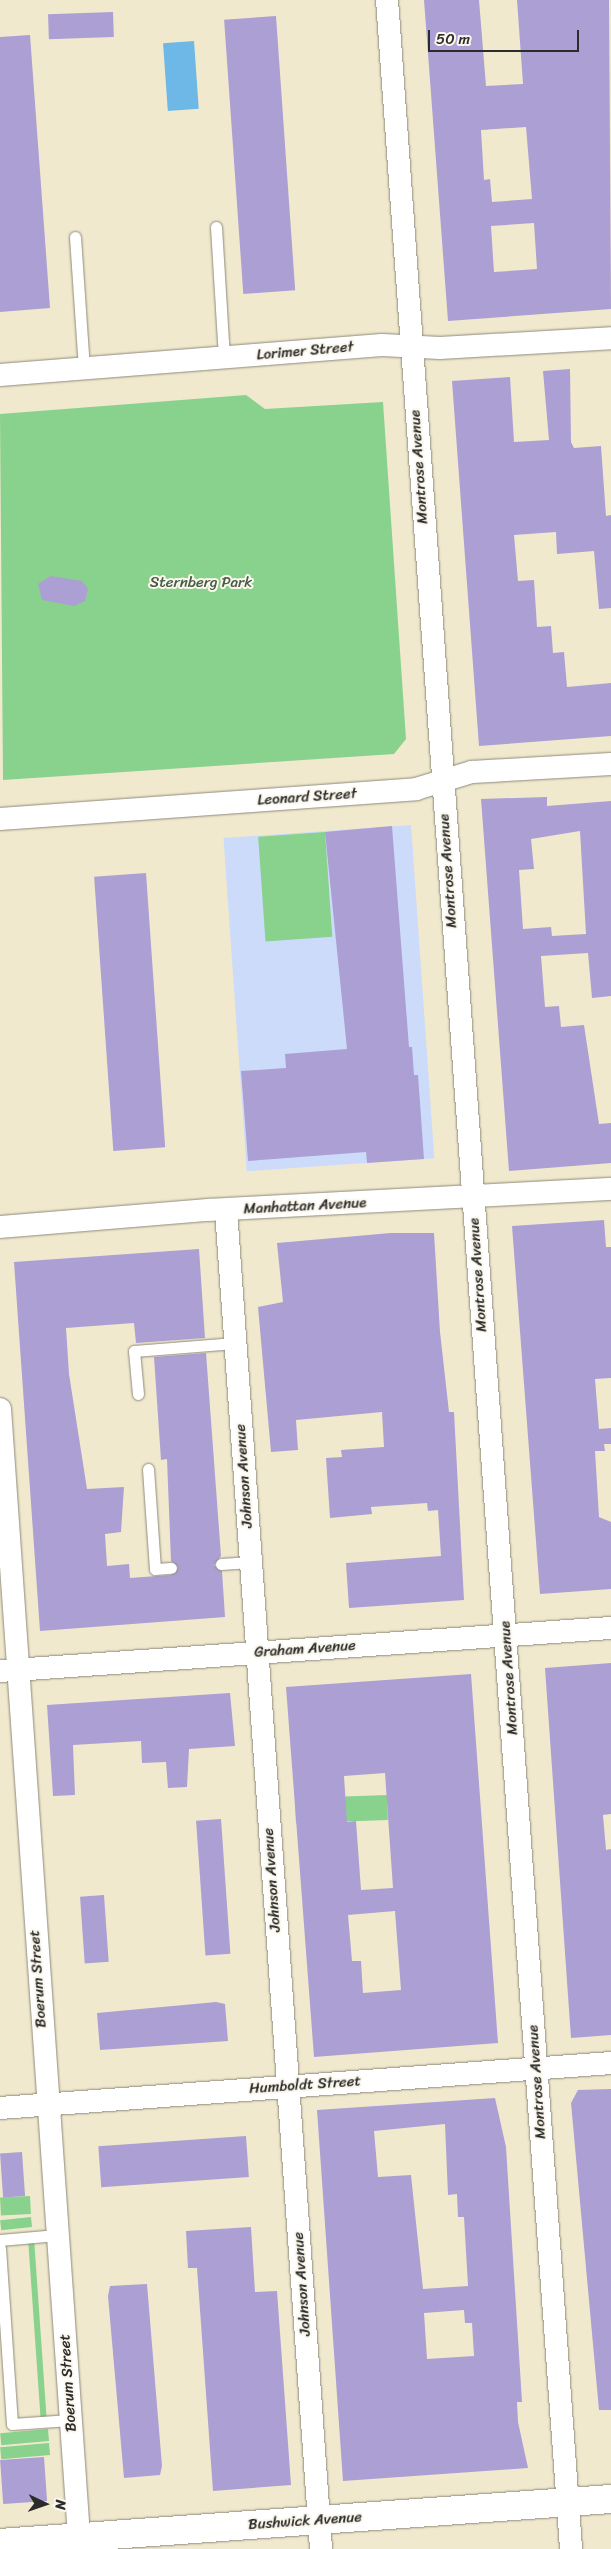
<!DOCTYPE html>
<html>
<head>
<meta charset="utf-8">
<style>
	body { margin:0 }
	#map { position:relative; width:611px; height:2549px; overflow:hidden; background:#f0e9ce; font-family:Sriracha,sans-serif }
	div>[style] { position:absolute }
	.built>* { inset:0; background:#cddbfa; transform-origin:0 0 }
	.green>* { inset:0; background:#89d28d; transform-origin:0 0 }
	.water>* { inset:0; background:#6db8e6; transform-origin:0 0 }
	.building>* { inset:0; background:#ac9fd3; transform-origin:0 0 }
	.roads { filter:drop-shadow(0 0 1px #8e8a7c) drop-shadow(0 0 1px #8e8a7c) }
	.service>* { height:11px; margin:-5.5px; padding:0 5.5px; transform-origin:5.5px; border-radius:5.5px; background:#fff }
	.minor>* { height:22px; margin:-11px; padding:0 11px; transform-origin:11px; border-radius:11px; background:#fff }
	.secondary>* { height:28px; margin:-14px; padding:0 14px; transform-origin:14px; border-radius:14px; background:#fff }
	span { translate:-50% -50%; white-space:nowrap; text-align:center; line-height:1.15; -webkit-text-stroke:4px #fbf7ec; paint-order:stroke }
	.street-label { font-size:15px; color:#2b2b2b }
	.park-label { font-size:15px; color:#475d48 }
	.north { position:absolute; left:20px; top:2479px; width:50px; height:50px; -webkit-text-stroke:4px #fbf7ec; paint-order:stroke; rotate:93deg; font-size:14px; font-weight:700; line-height:20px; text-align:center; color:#2b2b2b }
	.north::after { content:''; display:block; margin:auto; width:18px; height:22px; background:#2b2b2b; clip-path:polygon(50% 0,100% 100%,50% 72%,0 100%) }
	.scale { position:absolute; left:428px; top:30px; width:151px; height:22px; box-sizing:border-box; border:2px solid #2b2b2b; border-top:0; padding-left:6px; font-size:15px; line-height:18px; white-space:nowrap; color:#2b2b2b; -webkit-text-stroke:4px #fbf7ec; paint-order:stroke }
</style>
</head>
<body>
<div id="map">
	<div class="built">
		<i style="left:411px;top:825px;width:334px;height:188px;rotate:86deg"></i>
	</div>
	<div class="green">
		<i style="clip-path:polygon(246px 395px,265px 409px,383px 402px,406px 739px,394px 754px,3px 780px,0 414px)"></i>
		<i style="left:325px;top:832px;width:105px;height:67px;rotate:86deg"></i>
		<i style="left:387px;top:1795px;width:25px;height:92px;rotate:88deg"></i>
		<i style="left:30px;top:2196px;width:18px;height:30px;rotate:87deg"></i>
		<i style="left:31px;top:2217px;width:10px;height:31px;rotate:84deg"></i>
		<i style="left:34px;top:2238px;width:182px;height:6px;rotate:86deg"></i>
		<i style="left:48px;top:2429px;width:12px;height:48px;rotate:85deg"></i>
		<i style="left:49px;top:2443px;width:12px;height:49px;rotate:85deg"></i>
	</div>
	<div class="water">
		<i style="left:194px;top:41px;width:68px;height:31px;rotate:86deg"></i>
	</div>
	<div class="building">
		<i style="clip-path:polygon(evenodd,424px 0,479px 0,486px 86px,523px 84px,517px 0,609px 0,611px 309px,448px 321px,424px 0,526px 127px,532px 199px,492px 202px,490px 179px,484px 180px,481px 130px,526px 127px,424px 0,534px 223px,537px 269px,494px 272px,491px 226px,534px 223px)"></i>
		<i style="left:113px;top:12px;width:25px;height:65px;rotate:88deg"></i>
		<i style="left:276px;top:16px;width:275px;height:52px;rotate:86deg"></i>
		<i style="clip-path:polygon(30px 35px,50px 308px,0 312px,0 37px)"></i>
		<i style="clip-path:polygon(570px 369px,571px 442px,574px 448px,601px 446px,606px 516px,611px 515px,611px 608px,599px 609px,594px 551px,557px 554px,556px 532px,514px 535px,518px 581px,534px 580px,537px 627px,551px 626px,553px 653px,564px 652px,567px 687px,611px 683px,611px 736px,479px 746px,452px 381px,510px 377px,514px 442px,549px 440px,543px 371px)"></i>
		<i style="clip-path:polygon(51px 576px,82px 581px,88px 589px,85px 601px,74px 606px,42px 600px,38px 584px)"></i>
		<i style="clip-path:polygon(evenodd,547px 797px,547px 806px,611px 801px,611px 996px,592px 998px,588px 953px,541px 956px,545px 1007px,559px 1006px,561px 1027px,584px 1025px,599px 1124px,611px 1123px,611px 1163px,509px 1171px,481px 799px,547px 797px,580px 831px,586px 934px,552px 936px,551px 927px,523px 929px,519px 870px,534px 869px,531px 839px,580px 831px)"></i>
		<i style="clip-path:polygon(392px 826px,409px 1047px,412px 1047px,414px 1075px,418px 1075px,424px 1159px,367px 1163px,366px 1152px,248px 1161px,241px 1071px,286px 1068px,285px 1054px,347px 1049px,325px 832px)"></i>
		<i style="left:146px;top:873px;width:275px;height:52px;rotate:86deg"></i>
		<i style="clip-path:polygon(604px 1220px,606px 1247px,611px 1247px,611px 1378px,595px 1379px,599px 1429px,611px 1428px,611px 1444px,604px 1444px,605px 1451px,595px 1451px,599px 1517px,611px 1522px,611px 1589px,540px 1594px,512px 1226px)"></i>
		<i style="clip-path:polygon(391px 1233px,434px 1233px,440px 1332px,449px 1412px,454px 1412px,464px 1600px,349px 1608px,346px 1563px,441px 1556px,438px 1510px,428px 1511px,427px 1503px,371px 1507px,372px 1514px,330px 1518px,326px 1458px,342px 1457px,341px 1450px,384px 1447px,382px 1412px,296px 1420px,298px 1450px,271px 1452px,258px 1307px,283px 1302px,277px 1243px)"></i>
		<i style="clip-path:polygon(199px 1249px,205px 1338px,136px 1343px,134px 1323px,66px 1328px,69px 1374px,87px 1489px,124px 1487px,121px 1532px,105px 1534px,107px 1566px,129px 1564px,130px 1578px,171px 1575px,178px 1567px,171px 1561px,167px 1459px,161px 1460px,154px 1357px,206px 1353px,221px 1556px,214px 1565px,222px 1571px,225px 1617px,40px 1631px,14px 1262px)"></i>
		<i style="clip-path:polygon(611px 1663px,611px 1814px,603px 1815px,606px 1850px,611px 1849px,611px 2035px,571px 2038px,545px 1668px)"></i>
		<i style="clip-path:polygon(evenodd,471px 1674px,498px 2043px,314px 2057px,286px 1687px,471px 1674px,385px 1773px,393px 1888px,361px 1890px,356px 1821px,347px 1822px,344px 1776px,385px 1773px,471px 1674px,395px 1911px,401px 1990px,363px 1993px,361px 1961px,352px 1961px,348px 1915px,395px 1911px)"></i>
		<i style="clip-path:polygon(230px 1693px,235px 1746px,189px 1749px,187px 1787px,168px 1788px,166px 1762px,142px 1763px,141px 1741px,73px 1745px,75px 1795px,53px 1796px,47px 1705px)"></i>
		<i style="left:221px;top:1819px;width:135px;height:25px;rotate:86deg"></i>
		<i style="left:104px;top:1895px;width:67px;height:24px;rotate:86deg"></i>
		<i style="clip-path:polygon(216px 2002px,225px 2004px,228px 2041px,100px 2050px,97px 2013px)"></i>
		<i style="clip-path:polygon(611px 2089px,611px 2410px,599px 2410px,571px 2103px,578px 2090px)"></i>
		<i style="clip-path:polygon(evenodd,495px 2098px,506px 2147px,522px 2402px,517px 2402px,518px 2422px,528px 2468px,343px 2481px,317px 2110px,495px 2098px,445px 2124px,448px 2195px,457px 2194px,458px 2217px,464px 2217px,468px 2286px,423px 2289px,411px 2175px,378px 2177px,374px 2131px,445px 2124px,495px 2098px,464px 2310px,465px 2323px,472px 2323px,474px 2356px,427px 2359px,424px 2313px,464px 2310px)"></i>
		<i style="left:246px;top:2136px;width:41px;height:148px;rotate:86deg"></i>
		<i style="left:22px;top:2152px;width:44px;height:22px;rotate:86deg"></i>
		<i style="clip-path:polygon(251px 2227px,255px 2292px,277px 2291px,291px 2485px,213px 2491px,197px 2268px,188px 2268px,186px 2231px)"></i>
		<i style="clip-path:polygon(147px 2284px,162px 2466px,160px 2475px,124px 2478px,108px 2296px,110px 2286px)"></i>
		<i style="left:44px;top:2457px;width:44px;height:44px;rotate:86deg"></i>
	</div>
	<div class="roads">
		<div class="service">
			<i style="left:216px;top:227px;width:131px;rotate:86.5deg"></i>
			<i style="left:75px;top:237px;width:131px;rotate:86.1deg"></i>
			<i style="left:138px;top:1394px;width:43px;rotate:-95.3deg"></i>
			<i style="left:134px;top:1351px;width:101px;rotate:-4.5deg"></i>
			<i style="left:148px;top:1469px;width:100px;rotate:86deg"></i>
			<i style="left:155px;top:1569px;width:16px;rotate:-4deg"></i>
			<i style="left:221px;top:1564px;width:29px;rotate:-4deg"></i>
			<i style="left:0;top:2240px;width:57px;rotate:-5deg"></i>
			<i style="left:0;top:2248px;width:176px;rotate:86.1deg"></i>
			<i style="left:12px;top:2424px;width:58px;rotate:-3.9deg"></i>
		</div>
		<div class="minor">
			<i style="left:387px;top:0;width:2556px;rotate:85.87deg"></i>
			<i style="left:0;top:375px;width:383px;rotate:-4.5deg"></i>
			<i style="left:382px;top:345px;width:58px;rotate:3deg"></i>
			<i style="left:440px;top:348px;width:171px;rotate:-3.3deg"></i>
			<i style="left:0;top:819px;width:417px;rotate:-4.1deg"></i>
			<i style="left:416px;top:789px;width:59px;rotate:-16.9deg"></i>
			<i style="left:472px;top:772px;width:139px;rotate:-3.3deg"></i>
			<i style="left:226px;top:1210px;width:1342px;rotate:85.94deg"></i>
			<i style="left:0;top:1227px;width:210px;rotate:-4.7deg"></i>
			<i style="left:209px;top:1210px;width:403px;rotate:-3deg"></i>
			<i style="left:0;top:1409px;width:1143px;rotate:85.99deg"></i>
			<i style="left:0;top:1671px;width:613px;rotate:-4.03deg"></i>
			<i style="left:0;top:2108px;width:613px;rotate:-4.21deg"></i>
		</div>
		<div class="secondary">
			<i style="left:0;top:2543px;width:613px;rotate:-4.12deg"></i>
		</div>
	</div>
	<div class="street-label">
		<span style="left:305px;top:351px;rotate:-5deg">Lorimer Street</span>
		<span style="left:419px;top:467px;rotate:-94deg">Montrose Avenue</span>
		<span style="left:307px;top:797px;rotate:-4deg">Leonard Street</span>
		<span style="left:448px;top:871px;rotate:-94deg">Montrose Avenue</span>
		<span style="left:305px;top:1206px;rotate:-3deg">Manhattan Avenue</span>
		<span style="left:478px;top:1275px;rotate:-94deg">Montrose Avenue</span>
		<span style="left:244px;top:1476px;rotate:-94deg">Johnson Avenue</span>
		<span style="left:305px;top:1649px;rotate:-4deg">Graham Avenue</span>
		<span style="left:509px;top:1678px;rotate:-94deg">Montrose Avenue</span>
		<span style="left:272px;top:1880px;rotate:-94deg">Johnson Avenue</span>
		<span style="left:38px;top:1979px;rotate:-94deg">Boerum Street</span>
		<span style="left:537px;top:2082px;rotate:-94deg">Montrose Avenue</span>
		<span style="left:305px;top:2085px;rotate:-4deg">Humboldt Street</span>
		<span style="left:302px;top:2284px;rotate:-94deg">Johnson Avenue</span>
		<span style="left:68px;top:2383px;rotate:-94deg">Boerum Street</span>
		<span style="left:305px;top:2521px;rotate:-4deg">Bushwick Avenue</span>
	</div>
	<div class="park-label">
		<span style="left:201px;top:583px">Sternberg Park</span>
	</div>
	<div class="north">N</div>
	<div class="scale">50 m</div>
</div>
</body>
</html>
